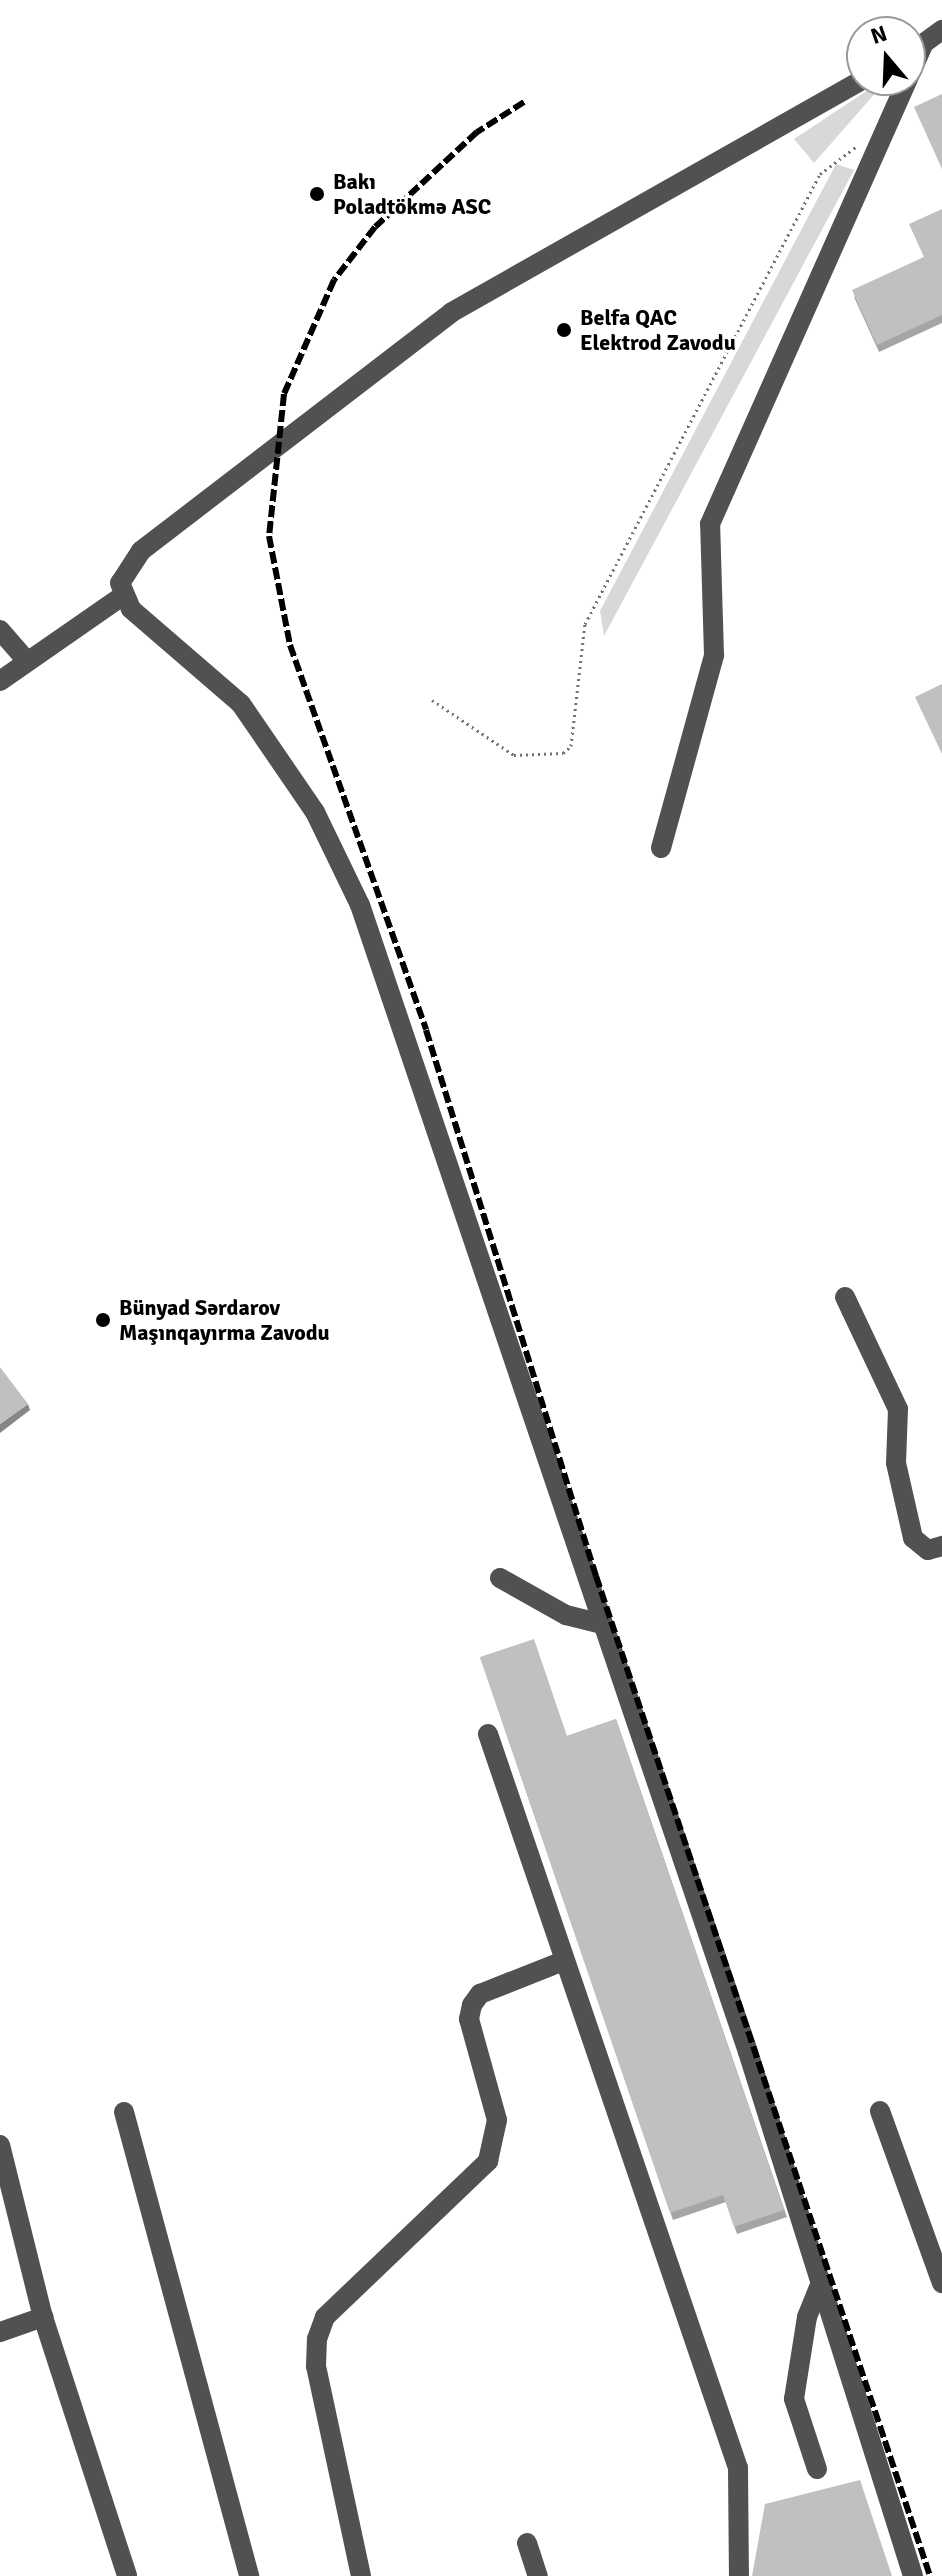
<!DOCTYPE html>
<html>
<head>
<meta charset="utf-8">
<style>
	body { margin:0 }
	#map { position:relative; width:942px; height:2576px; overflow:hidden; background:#fff; font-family:Signika,sans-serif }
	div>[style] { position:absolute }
	.green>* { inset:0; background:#d8d8d8 }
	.path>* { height:3px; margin-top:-1.5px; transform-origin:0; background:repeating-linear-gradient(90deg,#737373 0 2px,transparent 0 6px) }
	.minor>* { height:20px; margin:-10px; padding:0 10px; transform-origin:10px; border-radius:10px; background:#515151 }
	.rail>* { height:6px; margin-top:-3px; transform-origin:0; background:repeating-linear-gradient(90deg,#000 0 12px,transparent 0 16px) }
	.wall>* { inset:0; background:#a5a5a5 }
	.shaded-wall>* { inset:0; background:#868686 }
	.building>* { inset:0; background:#c0c0c0 }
	.dots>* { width:22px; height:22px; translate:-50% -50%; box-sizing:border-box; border:4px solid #fff; border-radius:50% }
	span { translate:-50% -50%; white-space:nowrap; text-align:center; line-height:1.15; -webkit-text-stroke:6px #fff; paint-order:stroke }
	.poi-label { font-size:22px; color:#000; font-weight:700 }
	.left { translate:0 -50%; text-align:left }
	.north { position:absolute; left:846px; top:16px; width:80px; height:80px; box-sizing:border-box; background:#fff; border:2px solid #999; border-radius:50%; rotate:341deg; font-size:22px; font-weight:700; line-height:32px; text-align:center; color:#000 }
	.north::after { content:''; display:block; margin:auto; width:28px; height:36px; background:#000; clip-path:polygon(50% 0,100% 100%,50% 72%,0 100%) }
</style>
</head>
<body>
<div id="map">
	<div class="green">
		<i style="clip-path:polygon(874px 86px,878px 90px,814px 163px,794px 139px)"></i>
		<i style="clip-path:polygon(836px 164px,854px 170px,604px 636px,600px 611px)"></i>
	</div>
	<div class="path">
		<i style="left:432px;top:700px;width:99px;rotate:33.9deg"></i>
		<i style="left:514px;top:755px;width:49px;rotate:-2.3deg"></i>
		<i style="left:563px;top:753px;width:11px;rotate:-41deg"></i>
		<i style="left:571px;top:746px;width:123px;rotate:-83.5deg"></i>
		<i style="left:585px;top:624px;width:508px;rotate:-62.43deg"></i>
		<i style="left:820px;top:174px;width:46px;rotate:-37.1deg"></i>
	</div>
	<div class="minor">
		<i style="left:913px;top:51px;width:36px;rotate:-36deg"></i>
		<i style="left:862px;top:80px;width:472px;rotate:150.5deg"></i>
		<i style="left:451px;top:313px;width:391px;rotate:142.5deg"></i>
		<i style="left:141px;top:551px;width:38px;rotate:123deg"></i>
		<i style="left:120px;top:583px;width:28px;rotate:67deg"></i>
		<i style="left:131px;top:609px;width:145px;rotate:40.8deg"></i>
		<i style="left:241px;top:704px;width:131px;rotate:55.6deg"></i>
		<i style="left:315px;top:812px;width:103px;rotate:64.2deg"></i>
		<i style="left:360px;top:905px;width:1211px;rotate:71.31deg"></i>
		<i style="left:748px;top:2052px;width:549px;rotate:72.52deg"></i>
		<i style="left:0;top:630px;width:40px;rotate:49deg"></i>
		<i style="left:0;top:681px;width:147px;rotate:-34.8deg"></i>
		<i style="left:661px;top:848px;width:200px;rotate:-74.6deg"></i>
		<i style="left:714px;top:655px;width:131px;rotate:-91.7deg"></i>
		<i style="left:710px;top:524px;width:524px;rotate:-66.03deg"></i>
		<i style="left:845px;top:1297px;width:124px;rotate:64.7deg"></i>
		<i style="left:898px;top:1409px;width:54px;rotate:92.1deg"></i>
		<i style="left:896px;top:1463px;width:77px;rotate:77.2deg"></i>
		<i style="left:913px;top:1538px;width:19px;rotate:39deg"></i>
		<i style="left:928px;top:1550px;width:15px;rotate:-16deg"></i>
		<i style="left:500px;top:1578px;width:76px;rotate:29.3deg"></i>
		<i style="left:566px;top:1615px;width:34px;rotate:14deg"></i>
		<i style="left:488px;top:1734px;width:775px;rotate:71.19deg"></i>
		<i style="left:738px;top:2468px;width:108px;rotate:89.5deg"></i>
		<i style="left:880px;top:2111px;width:183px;rotate:70.2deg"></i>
		<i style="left:124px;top:2112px;width:481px;rotate:74.9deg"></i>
		<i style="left:0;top:2145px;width:177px;rotate:76deg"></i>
		<i style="left:43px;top:2317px;width:272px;rotate:72deg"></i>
		<i style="left:0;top:2332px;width:46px;rotate:-19.2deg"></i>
		<i style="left:817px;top:2469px;width:74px;rotate:-108.2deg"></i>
		<i style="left:794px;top:2399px;width:83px;rotate:-81deg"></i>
		<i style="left:807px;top:2317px;width:31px;rotate:-68deg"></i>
		<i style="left:527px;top:2543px;width:35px;rotate:72deg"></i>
		<i style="left:361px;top:2576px;width:215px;rotate:-102.1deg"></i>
		<i style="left:316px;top:2366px;width:27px;rotate:-88deg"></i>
		<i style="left:317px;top:2339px;width:23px;rotate:-70deg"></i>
		<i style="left:325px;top:2317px;width:226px;rotate:-43.7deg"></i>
		<i style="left:488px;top:2161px;width:42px;rotate:-77.6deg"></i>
		<i style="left:497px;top:2120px;width:105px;rotate:-105.5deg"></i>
		<i style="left:469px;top:2019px;width:14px;rotate:-78deg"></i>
		<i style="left:472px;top:2005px;width:14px;rotate:-54deg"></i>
		<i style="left:480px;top:1994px;width:87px;rotate:-21.6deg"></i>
	</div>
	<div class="rail">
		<i style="left:524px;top:102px;width:56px;rotate:147.4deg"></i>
		<i style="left:477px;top:132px;width:139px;rotate:137deg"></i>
		<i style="left:375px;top:227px;width:67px;rotate:127.7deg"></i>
		<i style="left:334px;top:280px;width:124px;rotate:113.7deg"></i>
		<i style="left:284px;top:394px;width:143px;rotate:96deg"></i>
		<i style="left:269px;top:536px;width:111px;rotate:79.1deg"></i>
		<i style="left:290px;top:645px;width:408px;rotate:70.5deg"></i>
		<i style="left:426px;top:1030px;width:572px;rotate:72.71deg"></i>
		<i style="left:596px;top:1576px;width:1054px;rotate:71.53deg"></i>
	</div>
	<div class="wall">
		<i style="clip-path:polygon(942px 209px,942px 323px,879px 352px,854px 297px,924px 257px)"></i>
		<i style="clip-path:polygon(480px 1657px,567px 1736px,616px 1719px,787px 2217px,737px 2234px,726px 2202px,673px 2220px)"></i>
	</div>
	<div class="shaded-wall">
		<i style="clip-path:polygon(28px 1404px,30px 1410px,0 1433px,0 1424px)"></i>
	</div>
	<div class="building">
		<i style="clip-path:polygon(942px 94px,942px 169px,914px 107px)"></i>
		<i style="clip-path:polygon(942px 209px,942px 315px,877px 345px,852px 290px,924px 257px,909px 224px)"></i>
		<i style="clip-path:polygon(942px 684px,942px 754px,915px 697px)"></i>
		<i style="clip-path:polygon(0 1367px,28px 1404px,0 1424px)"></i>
		<i style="clip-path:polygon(534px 1639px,567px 1736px,616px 1719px,784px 2210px,734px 2227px,723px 2195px,670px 2213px,480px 1657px)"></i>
		<i style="clip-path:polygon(860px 2480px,892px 2576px,752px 2576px,765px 2504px)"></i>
	</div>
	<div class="dots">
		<i style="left:317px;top:194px;background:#000"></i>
		<i style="left:564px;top:330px;background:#000"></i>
		<i style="left:103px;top:1320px;background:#000"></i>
	</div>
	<div class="poi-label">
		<span class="left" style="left:333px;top:194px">Bakı<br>Poladtökmə ASC</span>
		<span class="left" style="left:580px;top:330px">Belfa QAC<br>Elektrod Zavodu</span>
		<span class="left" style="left:119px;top:1320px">Bünyad Sərdarov<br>Maşınqayırma Zavodu</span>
	</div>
	<div class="north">N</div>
</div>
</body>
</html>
